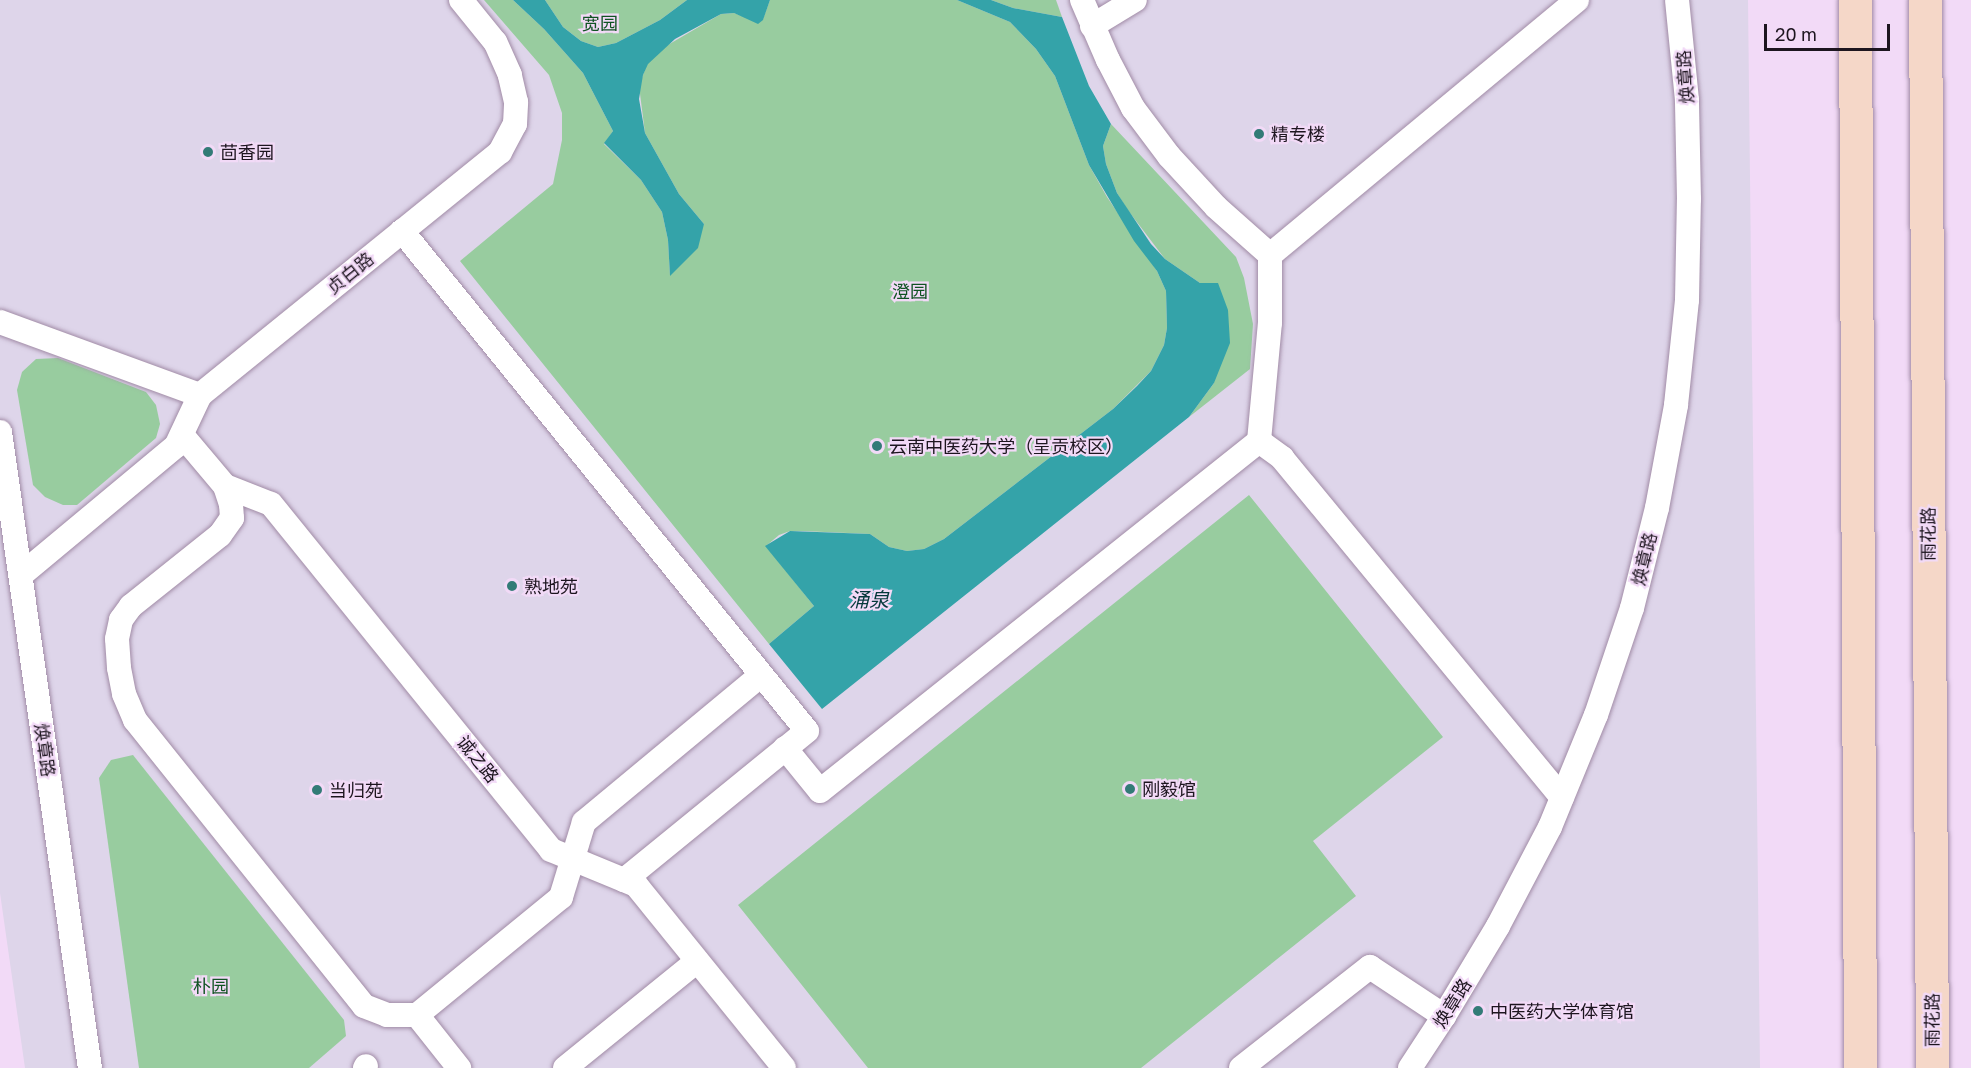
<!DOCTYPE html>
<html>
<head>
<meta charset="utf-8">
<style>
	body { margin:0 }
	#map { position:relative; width:1971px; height:1068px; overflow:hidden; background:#f2daf7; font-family:"Golos Text","Noto Sans SC",sans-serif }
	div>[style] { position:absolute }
	.education>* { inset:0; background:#ded5ea }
	.green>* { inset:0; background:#98cc9f }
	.water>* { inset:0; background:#34a3a9 }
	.roads { filter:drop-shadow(0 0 2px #a18ba6) drop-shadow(0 0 2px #a18ba6) }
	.lane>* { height:24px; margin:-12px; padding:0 12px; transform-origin:12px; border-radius:12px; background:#fff }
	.secondary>* { height:33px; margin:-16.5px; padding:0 16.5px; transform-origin:16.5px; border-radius:16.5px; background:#f5d7c8 }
	.dots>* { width:16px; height:16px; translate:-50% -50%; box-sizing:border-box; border:3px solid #f2daf7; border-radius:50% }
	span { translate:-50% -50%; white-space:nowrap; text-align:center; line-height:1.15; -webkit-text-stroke:4.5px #f2daf7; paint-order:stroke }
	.park-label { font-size:18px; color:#105323 }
	.street-label { font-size:18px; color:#1d151f }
	.poi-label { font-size:18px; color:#1d151f }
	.left { translate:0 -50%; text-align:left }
	.water-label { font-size:20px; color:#04383b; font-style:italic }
	.scale { position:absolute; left:1764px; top:24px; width:126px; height:27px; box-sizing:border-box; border:3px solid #1d151f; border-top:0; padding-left:8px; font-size:18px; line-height:21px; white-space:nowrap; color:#1d151f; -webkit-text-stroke:4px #f2daf7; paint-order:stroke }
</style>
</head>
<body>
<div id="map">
	<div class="education">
		<i style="clip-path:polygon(0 0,1748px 0,1760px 1068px,25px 1068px,0 893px)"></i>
	</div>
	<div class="green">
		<i style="clip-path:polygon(484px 0,513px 0,544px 29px,583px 73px,613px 131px,604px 144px,641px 180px,662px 212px,668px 240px,670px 275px,704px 224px,679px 194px,645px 133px,639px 86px,647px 64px,666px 46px,721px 14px,734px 13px,750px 19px,763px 19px,770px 0,957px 0,1010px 22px,1036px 49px,1055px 76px,1089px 165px,1107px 197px,1157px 271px,1166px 291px,1167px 328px,1164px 345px,1151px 371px,1113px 409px,944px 539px,924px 549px,907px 551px,889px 547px,870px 534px,802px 531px,790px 531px,779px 535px,766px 546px,814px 606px,769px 644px,460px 261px,553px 184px,562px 140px,562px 113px,549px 75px)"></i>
		<i style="clip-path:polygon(545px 0,687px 0,660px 20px,616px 43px,598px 47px,581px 41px,563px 27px)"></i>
		<i style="clip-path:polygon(991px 0,1056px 0,1062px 17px,1013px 8px)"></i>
		<i style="clip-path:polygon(1111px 124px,1236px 257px,1244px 278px,1253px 324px,1250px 369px,1189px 417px,1214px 383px,1218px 283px,1200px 283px,1165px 259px,1127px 209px,1117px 193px,1106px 164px,1103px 146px)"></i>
		<i style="clip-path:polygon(58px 358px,146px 392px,156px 405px,160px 424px,156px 438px,77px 505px,63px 505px,45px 497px,33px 485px,17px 390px,22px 372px,36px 359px)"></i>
		<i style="clip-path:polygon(1249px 495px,1443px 737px,1313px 841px,1356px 896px,1141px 1068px,868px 1068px,738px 905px)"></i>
		<i style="clip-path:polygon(133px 755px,344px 1020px,346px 1036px,309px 1068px,139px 1068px,99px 778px,111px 760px)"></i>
	</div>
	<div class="water">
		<i style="clip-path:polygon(513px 0,545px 0,563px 27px,581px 41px,598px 47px,616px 43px,660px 20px,687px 0,770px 0,763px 20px,758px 24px,734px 13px,721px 14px,675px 39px,648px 64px,643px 75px,639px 99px,645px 133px,679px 194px,704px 224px,698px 248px,670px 276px,668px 240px,662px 212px,641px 180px,604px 143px,613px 131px,583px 73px,544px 29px)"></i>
		<i style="clip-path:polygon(957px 0,991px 0,1013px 8px,1062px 17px,1089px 86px,1111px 124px,1103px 146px,1106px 164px,1117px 193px,1151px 244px,1165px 259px,1200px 283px,1218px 283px,1228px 310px,1230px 343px,1214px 383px,1189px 417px,822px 709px,769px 644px,814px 606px,765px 546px,790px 531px,870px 534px,889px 547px,907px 551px,924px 549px,944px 539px,1113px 409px,1137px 386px,1151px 371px,1164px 345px,1167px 328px,1166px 291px,1157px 271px,1134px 241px,1089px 165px,1055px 76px,1036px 49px,1010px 22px)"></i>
	</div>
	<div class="roads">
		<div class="lane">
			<i style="left:1082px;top:0;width:65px;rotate:66.6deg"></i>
			<i style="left:1108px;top:60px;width:54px;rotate:62.5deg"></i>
			<i style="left:1133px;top:108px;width:60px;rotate:53.1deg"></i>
			<i style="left:1169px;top:156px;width:69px;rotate:47.3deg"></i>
			<i style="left:1216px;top:207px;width:72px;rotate:41.6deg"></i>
			<i style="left:1092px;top:26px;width:50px;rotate:-31.2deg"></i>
			<i style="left:402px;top:231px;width:643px;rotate:50.99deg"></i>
			<i style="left:807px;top:731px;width:236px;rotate:140.8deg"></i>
			<i style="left:0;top:322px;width:213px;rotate:20.1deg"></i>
			<i style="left:0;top:432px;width:642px;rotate:81.95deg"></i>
			<i style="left:182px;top:435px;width:67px;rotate:49.9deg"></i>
			<i style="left:225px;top:486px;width:49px;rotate:21.4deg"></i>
			<i style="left:271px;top:504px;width:445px;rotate:51deg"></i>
			<i style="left:551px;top:850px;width:92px;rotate:22.4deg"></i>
			<i style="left:636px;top:885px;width:235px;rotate:51deg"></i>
			<i style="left:1259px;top:441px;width:119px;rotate:-84.7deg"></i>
			<i style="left:1270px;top:323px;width:68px;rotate:-90deg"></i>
			<i style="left:1270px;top:255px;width:399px;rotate:-39.7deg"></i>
			<i style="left:225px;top:486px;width:19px;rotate:72deg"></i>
			<i style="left:231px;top:504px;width:14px;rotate:86deg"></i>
			<i style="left:232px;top:518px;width:21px;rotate:125deg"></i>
			<i style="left:220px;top:535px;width:114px;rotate:141.4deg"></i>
			<i style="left:131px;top:606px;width:17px;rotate:126deg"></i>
			<i style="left:121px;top:620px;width:19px;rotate:102deg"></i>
			<i style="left:117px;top:639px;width:29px;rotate:86deg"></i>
			<i style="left:119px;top:668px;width:26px;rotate:79deg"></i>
			<i style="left:124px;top:694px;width:28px;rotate:67deg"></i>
			<i style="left:135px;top:720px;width:366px;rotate:51.3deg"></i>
			<i style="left:364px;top:1006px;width:25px;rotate:21deg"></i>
			<i style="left:387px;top:1015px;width:30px"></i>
			<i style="left:417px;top:1015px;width:68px;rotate:51.6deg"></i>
			<i style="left:21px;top:575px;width:202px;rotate:-39.8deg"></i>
			<i style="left:176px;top:446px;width:56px;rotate:-64.8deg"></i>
			<i style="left:200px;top:395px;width:386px;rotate:-39deg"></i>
			<i style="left:500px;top:152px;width:32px;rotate:-62deg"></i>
			<i style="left:515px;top:124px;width:22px;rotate:-87deg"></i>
			<i style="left:516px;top:102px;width:28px;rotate:-103deg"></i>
			<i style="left:510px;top:75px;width:36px;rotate:-114deg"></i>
			<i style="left:495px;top:42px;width:54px;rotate:-129deg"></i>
			<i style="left:785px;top:748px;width:55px;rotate:50.9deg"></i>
			<i style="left:820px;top:791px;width:561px;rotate:-38.56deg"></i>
			<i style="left:1259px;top:441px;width:29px;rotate:36deg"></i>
			<i style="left:1282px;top:458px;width:440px;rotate:50.5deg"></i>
			<i style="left:417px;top:1015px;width:186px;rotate:-39.3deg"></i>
			<i style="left:561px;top:897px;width:78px;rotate:-73deg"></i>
			<i style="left:584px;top:822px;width:230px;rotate:-39.7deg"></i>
			<i style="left:365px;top:1068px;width:2px;rotate:-63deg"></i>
			<i style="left:565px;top:1068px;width:170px;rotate:-39deg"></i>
			<i style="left:1241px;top:1068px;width:164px;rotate:-38.1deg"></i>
			<i style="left:1370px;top:967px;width:89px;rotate:33.5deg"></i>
			<i style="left:1410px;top:1068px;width:62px;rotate:-56.8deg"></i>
			<i style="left:1444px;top:1016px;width:105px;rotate:-59deg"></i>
			<i style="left:1498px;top:926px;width:112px;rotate:-62.3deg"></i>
			<i style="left:1550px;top:827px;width:121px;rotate:-67.7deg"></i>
			<i style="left:1596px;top:715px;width:113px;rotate:-71.4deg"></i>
			<i style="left:1632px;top:608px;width:103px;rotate:-76deg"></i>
			<i style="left:1657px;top:508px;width:105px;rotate:-79.5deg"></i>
			<i style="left:1676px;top:405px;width:106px;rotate:-84deg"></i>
			<i style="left:1687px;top:300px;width:101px;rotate:-88.9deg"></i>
			<i style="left:1689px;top:199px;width:99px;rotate:-91.2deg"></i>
			<i style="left:1687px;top:100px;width:100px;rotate:-95.7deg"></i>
		</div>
		<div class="secondary">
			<i style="left:1855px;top:0;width:1068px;rotate:89.73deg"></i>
			<i style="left:1925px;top:0;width:1068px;rotate:89.62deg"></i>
		</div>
	</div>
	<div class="dots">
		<i style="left:1259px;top:134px;background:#337b77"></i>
		<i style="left:208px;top:152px;background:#337b77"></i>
		<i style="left:877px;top:446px;background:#337b77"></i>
		<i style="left:512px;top:586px;background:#337b77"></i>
		<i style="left:1130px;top:789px;background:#337b77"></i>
		<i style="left:317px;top:790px;background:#337b77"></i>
		<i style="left:1478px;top:1011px;background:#337b77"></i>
	</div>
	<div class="park-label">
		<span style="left:600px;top:23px">宽园</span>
		<span style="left:910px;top:291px">澄园</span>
		<span style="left:211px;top:986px">朴园</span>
	</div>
	<div class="street-label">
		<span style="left:1685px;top:77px;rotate:-94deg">焕章路</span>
		<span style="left:350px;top:273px;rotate:-39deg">贞白路</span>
		<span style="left:1928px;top:534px;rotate:-90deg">雨花路</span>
		<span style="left:1644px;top:559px;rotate:-76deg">焕章路</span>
		<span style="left:45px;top:750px;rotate:82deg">焕章路</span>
		<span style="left:478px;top:759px;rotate:51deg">诚之路</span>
		<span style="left:1452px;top:1003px;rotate:-58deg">焕章路</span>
		<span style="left:1932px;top:1020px;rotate:-90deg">雨花路</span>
	</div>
	<div class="poi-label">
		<span class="left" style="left:1271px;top:134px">精专楼</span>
		<span class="left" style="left:220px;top:152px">茴香园</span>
		<span class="left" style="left:889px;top:446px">云南中医药大学（呈贡校区）</span>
		<span class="left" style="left:524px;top:586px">熟地苑</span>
		<span class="left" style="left:1142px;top:789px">刚毅馆</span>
		<span class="left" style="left:329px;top:790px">当归苑</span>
		<span class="left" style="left:1490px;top:1011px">中医药大学体育馆</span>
	</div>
	<div class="water-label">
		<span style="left:869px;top:599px">涌泉</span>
	</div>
	<div class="scale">20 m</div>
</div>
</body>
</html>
